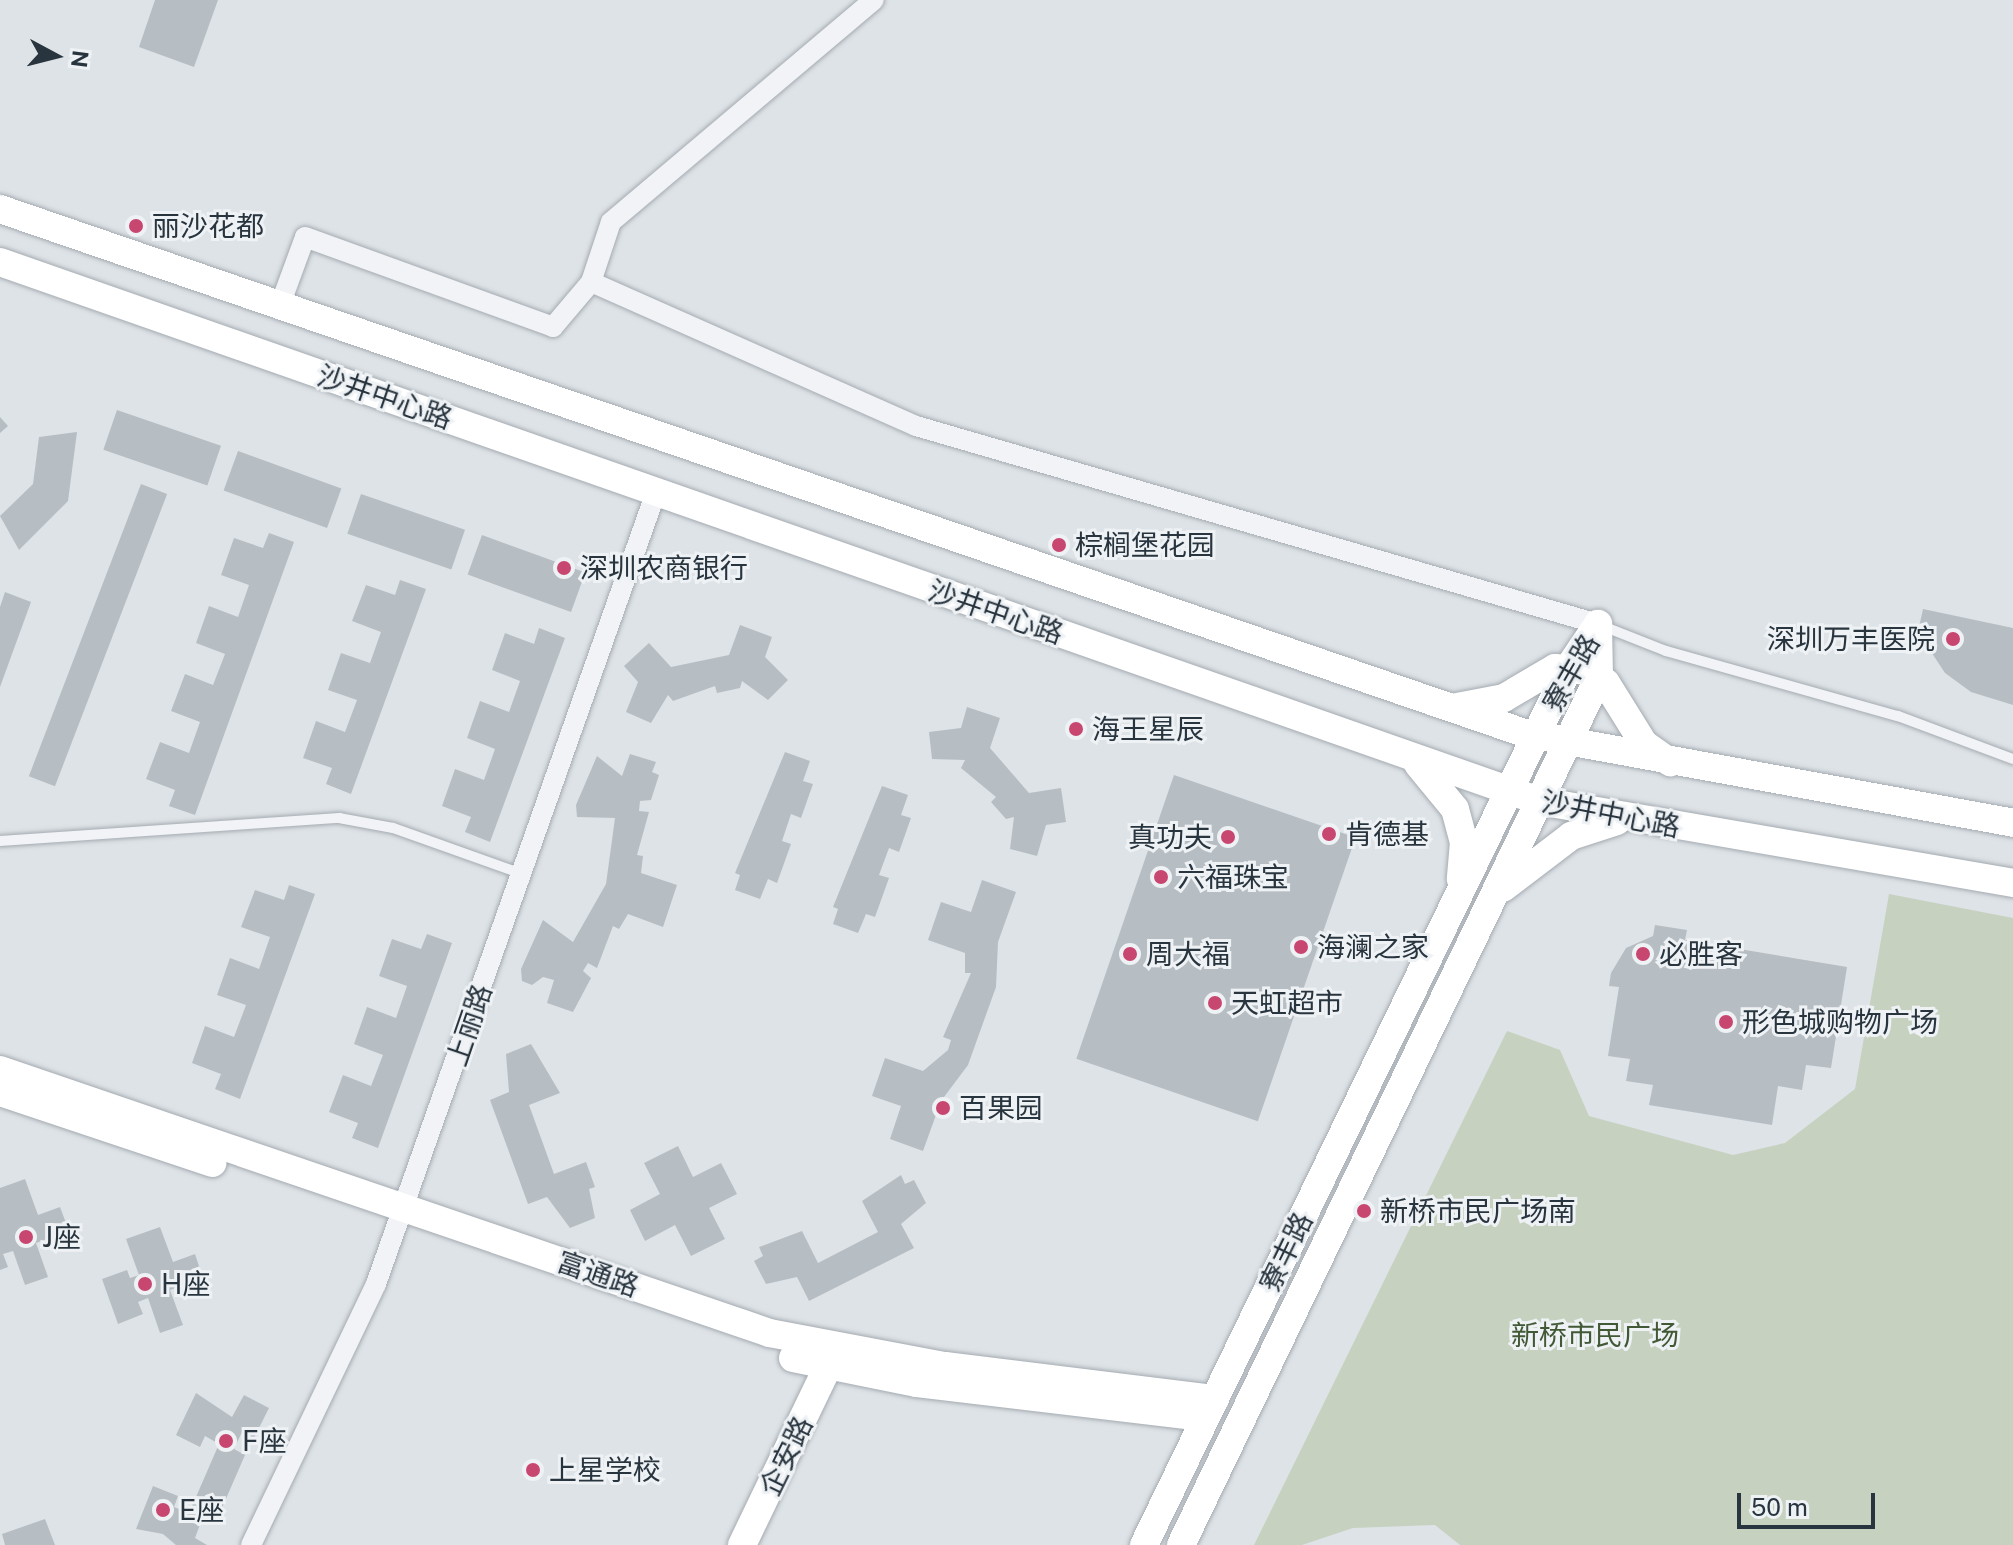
<!DOCTYPE html>
<html>
<head>
<meta charset="utf-8">
<style>
	body { margin:0 }
	#map { position:relative; width:2013px; height:1545px; overflow:hidden; background:#dee3e7; font-family:"Public Sans","Noto Sans SC",sans-serif }
	div>[style] { position:absolute }
	.green>* { inset:0; background:#c7d1c0 }
	.building>* { inset:0; background:#b6bec4; transform-origin:0 0 }
	.roads { filter:drop-shadow(0 0 2px #a4abb1) drop-shadow(0 0 2px #a4abb1) }
	.lane>* { height:10px; margin:-5px; padding:0 5px; transform-origin:5px; border-radius:5px; background:#f1f3f6 }
	.street>* { height:20px; margin:-10px; padding:0 10px; transform-origin:10px; border-radius:10px; background:#f1f3f6 }
	.secondary>* { height:28px; margin:-14px; padding:0 14px; transform-origin:14px; border-radius:14px; background:#fff }
	.dots>* { width:22px; height:22px; translate:-50% -50%; box-sizing:border-box; border:4px solid #eef2f5; border-radius:50% }
	span { translate:-50% -50%; white-space:nowrap; text-align:center; line-height:1.15; -webkit-text-stroke:6px #eef2f5; paint-order:stroke }
	.poi-label { font-size:28px; color:#28343e }
	.left { translate:0 -50%; text-align:left }
	.right { translate:-100% -50%; text-align:right }
	.street-label { font-size:28px; color:#28343e }
	.park-label { font-size:28px; color:#425936 }
	.north { position:absolute; left:16px; top:16px; width:80px; height:80px; -webkit-text-stroke:6px #eef2f5; paint-order:stroke; rotate:97deg; font-size:22px; font-weight:700; line-height:32px; text-align:center; color:#28343e }
	.north::after { content:''; display:block; margin:auto; width:28px; height:36px; background:#28343e; clip-path:polygon(50% 0,100% 100%,50% 72%,0 100%) }
	.scale { position:absolute; left:1737px; top:1493px; width:138px; height:36px; box-sizing:border-box; border:4px solid #28343e; border-top:0; padding-left:10px; font-size:24px; line-height:28px; white-space:nowrap; color:#28343e; -webkit-text-stroke:6px #eef2f5; paint-order:stroke }
</style>
</head>
<body>
<div id="map">
	<div class="green">
		<i style="clip-path:polygon(1889px 894px,2013px 918px,2013px 1545px,1460px 1545px,1435px 1525px,1353px 1528px,1302px 1545px,1254px 1545px,1507px 1031px,1560px 1050px,1589px 1116px,1733px 1155px,1785px 1143px,1855px 1089px)"></i>
	</div>
	<div class="building">
		<i style="clip-path:polygon(155px 0,218px 0,194px 67px,139px 47px)"></i>
		<i style="left:117px;top:410px;width:110px;height:42px;rotate:19deg"></i>
		<i style="clip-path:polygon(0 417px,8px 426px,0 433px)"></i>
		<i style="clip-path:polygon(77px 432px,68px 501px,19px 550px,0 516px,33px 484px,39px 437px)"></i>
		<i style="left:238px;top:451px;width:110px;height:42px;rotate:20deg"></i>
		<i style="left:141px;top:484px;width:28px;height:313px;rotate:21deg"></i>
		<i style="left:361px;top:494px;width:110px;height:42px;rotate:19deg"></i>
		<i style="clip-path:polygon(269px 533px,294px 542px,195px 815px,169px 806px,175px 790px,146px 779px,160px 742px,189px 753px,200px 722px,171px 711px,185px 674px,213px 685px,225px 654px,196px 643px,209px 606px,238px 617px,249px 585px,221px 575px,234px 538px,263px 548px)"></i>
		<i style="left:482px;top:535px;width:110px;height:42px;rotate:20deg"></i>
		<i style="clip-path:polygon(400px 580px,426px 589px,351px 794px,326px 784px,332px 768px,303px 758px,316px 721px,345px 732px,357px 700px,328px 690px,341px 653px,370px 663px,381px 632px,352px 621px,366px 585px,395px 595px)"></i>
		<i style="clip-path:polygon(5px 592px,31px 602px,0 687px,0 607px)"></i>
		<i style="clip-path:polygon(1923px 609px,2013px 628px,2013px 705px,1971px 692px,1945px 673px,1918px 632px)"></i>
		<i style="clip-path:polygon(740px 625px,772px 637px,765px 657px,788px 680px,768px 700px,742px 681px,740px 688px,717px 693px,715px 686px,673px 701px,668px 695px,651px 723px,626px 712px,638px 682px,624px 666px,649px 643px,671px 667px,729px 655px)"></i>
		<i style="clip-path:polygon(539px 628px,565px 638px,490px 842px,465px 832px,471px 817px,442px 806px,455px 769px,484px 780px,495px 749px,467px 738px,480px 701px,509px 712px,520px 681px,492px 670px,505px 633px,534px 644px)"></i>
		<i style="clip-path:polygon(967px 707px,1000px 718px,990px 748px,1029px 793px,1061px 788px,1066px 822px,1046px 825px,1037px 856px,1010px 849px,1014px 817px,1006px 819px,991px 802px,996px 797px,961px 768px,965px 760px,932px 759px,929px 732px,961px 728px)"></i>
		<i style="clip-path:polygon(785px 752px,810px 761px,803px 781px,813px 784px,801px 818px,791px 814px,782px 841px,791px 844px,777px 883px,768px 879px,760px 899px,735px 890px,740px 875px,735px 873px)"></i>
		<i style="clip-path:polygon(630px 754px,656px 762px,652px 772px,659px 775px,651px 800px,640px 801px,639px 811px,649px 812px,637px 855px,643px 856px,641px 873px,677px 885px,663px 927px,628px 914px,619px 929px,613px 926px,597px 968px,588px 963px,583px 971px,591px 978px,573px 1012px,547px 1003px,554px 980px,543px 977px,532px 985px,522px 981px,521px 969px,543px 920px,573px 942px,606px 884px,615px 818px,577px 817px,576px 805px,597px 756px,622px 776px)"></i>
		<i style="left:1174px;top:775px;width:192px;height:300px;rotate:19deg"></i>
		<i style="clip-path:polygon(882px 786px,908px 795px,901px 815px,911px 818px,899px 852px,889px 848px,879px 875px,889px 878px,875px 917px,866px 914px,858px 933px,833px 924px,838px 909px,833px 907px)"></i>
		<i style="clip-path:polygon(982px 880px,1016px 892px,998px 942px,996px 987px,968px 1065px,941px 1101px,923px 1151px,890px 1139px,901px 1106px,872px 1096px,885px 1058px,923px 1071px,948px 1050px,951px 1040px,943px 1037px,971px 973px,965px 973px,965px 953px,928px 940px,941px 902px,971px 912px)"></i>
		<i style="clip-path:polygon(289px 885px,315px 894px,240px 1099px,215px 1089px,221px 1074px,192px 1063px,205px 1026px,234px 1037px,246px 1005px,217px 995px,230px 958px,259px 969px,270px 937px,241px 927px,255px 890px,284px 900px)"></i>
		<i style="clip-path:polygon(1655px 925px,1687px 930px,1685px 940px,1847px 967px,1831px 1068px,1806px 1065px,1802px 1090px,1778px 1086px,1772px 1125px,1649px 1105px,1653px 1085px,1626px 1081px,1630px 1059px,1608px 1056px,1619px 987px,1609px 986px,1611px 973px,1626px 948px,1653px 936px)"></i>
		<i style="clip-path:polygon(427px 934px,452px 943px,378px 1148px,352px 1138px,358px 1123px,329px 1112px,343px 1075px,371px 1086px,383px 1055px,354px 1044px,367px 1007px,396px 1018px,407px 986px,379px 976px,392px 939px,421px 949px)"></i>
		<i style="clip-path:polygon(531px 1044px,560px 1093px,529px 1105px,554px 1174px,586px 1162px,595px 1187px,589px 1189px,595px 1218px,570px 1228px,547px 1197px,528px 1204px,490px 1100px,509px 1092px,506px 1054px)"></i>
		<i style="clip-path:polygon(678px 1146px,693px 1177px,721px 1163px,737px 1194px,709px 1208px,725px 1239px,691px 1256px,675px 1225px,645px 1241px,630px 1210px,660px 1194px,644px 1163px)"></i>
		<i style="clip-path:polygon(901px 1175px,905px 1184px,914px 1180px,926px 1203px,901px 1224px,914px 1248px,809px 1301px,797px 1277px,766px 1284px,754px 1261px,763px 1256px,759px 1247px,802px 1231px,818px 1263px,878px 1232px,862px 1201px)"></i>
		<i style="clip-path:polygon(25px 1179px,38px 1215px,60px 1207px,69px 1231px,36px 1243px,48px 1277px,25px 1285px,13px 1251px,3px 1254px,8px 1267px,0 1270px,0 1188px)"></i>
		<i style="clip-path:polygon(160px 1227px,173px 1262px,195px 1254px,203px 1278px,170px 1290px,183px 1325px,160px 1333px,148px 1298px,138px 1302px,143px 1314px,118px 1324px,102px 1279px,127px 1270px,130px 1278px,139px 1275px,126px 1239px)"></i>
		<i style="clip-path:polygon(196px 1393px,232px 1417px,244px 1395px,269px 1408px,254px 1438px,242px 1432px,234px 1449px,245px 1455px,215px 1524px,202px 1519px,195px 1538px,207px 1545px,176px 1545px,163px 1534px,136px 1529px,153px 1486px,178px 1496px,174px 1507px,189px 1513px,219px 1444px,205px 1436px,200px 1447px,176px 1435px)"></i>
		<i style="clip-path:polygon(45px 1519px,55px 1545px,5px 1545px,2px 1534px)"></i>
	</div>
	<div class="roads">
		<div class="lane">
			<i style="left:1600px;top:625px;width:71px;rotate:21.5deg"></i>
			<i style="left:1666px;top:651px;width:241px;rotate:15.7deg"></i>
			<i style="left:1898px;top:716px;width:123px;rotate:20.5deg"></i>
			<i style="left:0;top:841px;width:340px;rotate:-3.9deg"></i>
			<i style="left:339px;top:818px;width:55px;rotate:10.5deg"></i>
			<i style="left:393px;top:828px;width:137px;rotate:19.6deg"></i>
		</div>
		<div class="street">
			<i style="left:591px;top:282px;width:355px;rotate:23.9deg"></i>
			<i style="left:916px;top:426px;width:710px;rotate:16.19deg"></i>
			<i style="left:280px;top:305px;width:72px;rotate:-69.8deg"></i>
			<i style="left:305px;top:237px;width:264px;rotate:19.9deg"></i>
			<i style="left:553px;top:327px;width:59px;rotate:-49.8deg"></i>
			<i style="left:591px;top:282px;width:63px;rotate:-71.6deg"></i>
			<i style="left:611px;top:222px;width:344px;rotate:-40.2deg"></i>
			<i style="left:251px;top:1545px;width:289px;rotate:-64.4deg"></i>
			<i style="left:376px;top:1284px;width:840px;rotate:-70.53deg"></i>
		</div>
		<div class="secondary">
			<i style="left:0;top:209px;width:1612px;rotate:18.97deg"></i>
			<i style="left:1524px;top:733px;width:497px;rotate:10.4deg"></i>
			<i style="left:0;top:262px;width:1631px;rotate:19.3deg"></i>
			<i style="left:1539px;top:801px;width:481px;rotate:9.8deg"></i>
			<i style="left:1457px;top:707px;width:48px;rotate:-10.8deg"></i>
			<i style="left:1504px;top:698px;width:59px;rotate:-30.5deg"></i>
			<i style="left:1555px;top:668px;width:32px;rotate:5deg"></i>
			<i style="left:1587px;top:671px;width:22px;rotate:32deg"></i>
			<i style="left:1606px;top:683px;width:72px;rotate:58.1deg"></i>
			<i style="left:1644px;top:744px;width:32px;rotate:35deg"></i>
			<i style="left:1418px;top:764px;width:58px;rotate:50.6deg"></i>
			<i style="left:1455px;top:809px;width:34px;rotate:75deg"></i>
			<i style="left:1464px;top:842px;width:37px;rotate:95deg"></i>
			<i style="left:1503px;top:888px;width:86px;rotate:-37.4deg"></i>
			<i style="left:1571px;top:836px;width:48px;rotate:-18.1deg"></i>
			<i style="left:0;top:1070px;width:814px;rotate:18.86deg"></i>
			<i style="left:770px;top:1333px;width:178px;rotate:10.7deg"></i>
			<i style="left:945px;top:1366px;width:272px;rotate:7deg"></i>
			<i style="left:0;top:1092px;width:224px;rotate:18.5deg"></i>
			<i style="left:793px;top:1358px;width:126px;rotate:11.4deg"></i>
			<i style="left:917px;top:1383px;width:288px;rotate:6.8deg"></i>
			<i style="left:742px;top:1545px;width:199px;rotate:-64.3deg"></i>
			<i style="left:1144px;top:1545px;width:975px;rotate:-64.17deg"></i>
			<i style="left:1569px;top:667px;width:52px;rotate:-56deg"></i>
			<i style="left:1181px;top:1545px;width:963px;rotate:-64.29deg"></i>
			<i style="left:1599px;top:677px;width:53px;rotate:-91.1deg"></i>
		</div>
	</div>
	<div class="dots">
		<i style="left:136px;top:226px;background:#c84771"></i>
		<i style="left:1059px;top:545px;background:#c84771"></i>
		<i style="left:564px;top:568px;background:#c84771"></i>
		<i style="left:1953px;top:639px;background:#c84771"></i>
		<i style="left:1076px;top:729px;background:#c84771"></i>
		<i style="left:1329px;top:834px;background:#c84771"></i>
		<i style="left:1228px;top:837px;background:#c84771"></i>
		<i style="left:1161px;top:877px;background:#c84771"></i>
		<i style="left:1301px;top:947px;background:#c84771"></i>
		<i style="left:1130px;top:954px;background:#c84771"></i>
		<i style="left:1643px;top:954px;background:#c84771"></i>
		<i style="left:1215px;top:1003px;background:#c84771"></i>
		<i style="left:1726px;top:1022px;background:#c84771"></i>
		<i style="left:943px;top:1108px;background:#c84771"></i>
		<i style="left:1364px;top:1211px;background:#c84771"></i>
		<i style="left:26px;top:1237px;background:#c84771"></i>
		<i style="left:145px;top:1284px;background:#c84771"></i>
		<i style="left:226px;top:1441px;background:#c84771"></i>
		<i style="left:533px;top:1470px;background:#c84771"></i>
		<i style="left:163px;top:1510px;background:#c84771"></i>
	</div>
	<div class="poi-label">
		<span class="left" style="left:152px;top:226px">丽沙花都</span>
		<span class="left" style="left:1075px;top:545px">棕榈堡花园</span>
		<span class="left" style="left:580px;top:568px">深圳农商银行</span>
		<span class="right" style="left:1935px;top:639px">深圳万丰医院</span>
		<span class="left" style="left:1092px;top:729px">海王星辰</span>
		<span class="left" style="left:1345px;top:834px">肯德基</span>
		<span class="right" style="left:1212px;top:837px">真功夫</span>
		<span class="left" style="left:1177px;top:877px">六福珠宝</span>
		<span class="left" style="left:1317px;top:947px">海澜之家</span>
		<span class="left" style="left:1146px;top:954px">周大福</span>
		<span class="left" style="left:1659px;top:954px">必胜客</span>
		<span class="left" style="left:1231px;top:1003px">天虹超市</span>
		<span class="left" style="left:1742px;top:1022px">形色城购物广场</span>
		<span class="left" style="left:959px;top:1108px">百果园</span>
		<span class="left" style="left:1380px;top:1211px">新桥市民广场南</span>
		<span class="left" style="left:42px;top:1237px">J座</span>
		<span class="left" style="left:161px;top:1284px">H座</span>
		<span class="left" style="left:242px;top:1441px">F座</span>
		<span class="left" style="left:549px;top:1470px">上星学校</span>
		<span class="left" style="left:179px;top:1510px">E座</span>
	</div>
	<div class="street-label">
		<span style="left:385px;top:397px;rotate:19deg">沙井中心路</span>
		<span style="left:996px;top:612px;rotate:19deg">沙井中心路</span>
		<span style="left:1571px;top:673px;rotate:-60deg">寮丰路</span>
		<span style="left:1611px;top:814px;rotate:11deg">沙井中心路</span>
		<span style="left:469px;top:1025px;rotate:-71deg">上丽路</span>
		<span style="left:1286px;top:1252px;rotate:-64deg">寮丰路</span>
		<span style="left:598px;top:1274px;rotate:19deg">富通路</span>
		<span style="left:786px;top:1456px;rotate:-64deg">企安路</span>
	</div>
	<div class="park-label">
		<span style="left:1595px;top:1335px">新桥市民广场</span>
	</div>
	<div class="north">N</div>
	<div class="scale">50 m</div>
</div>
</body>
</html>
